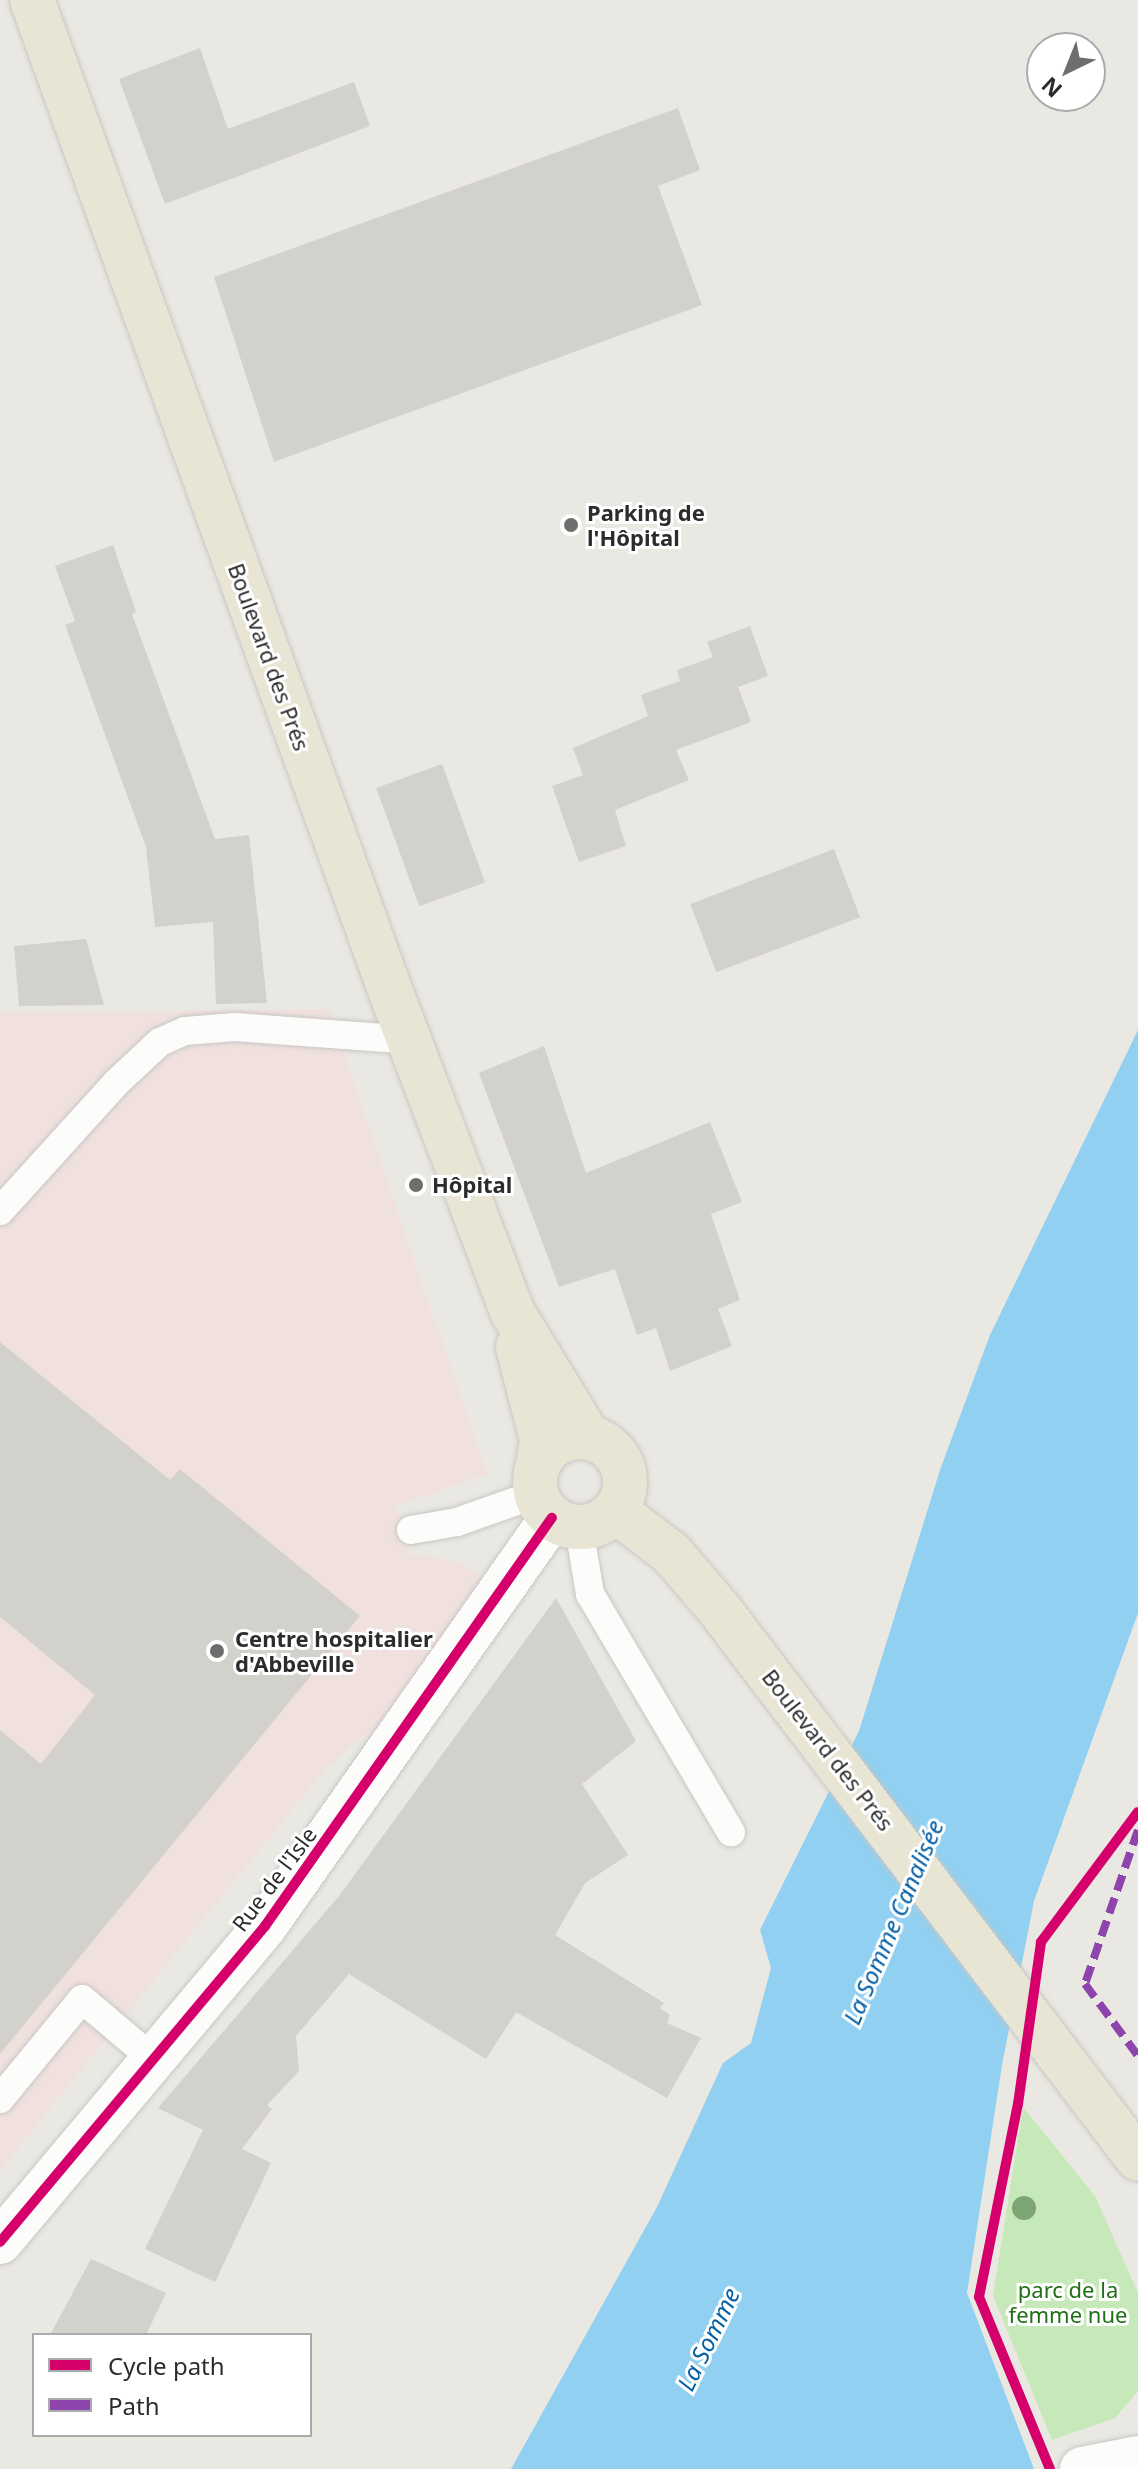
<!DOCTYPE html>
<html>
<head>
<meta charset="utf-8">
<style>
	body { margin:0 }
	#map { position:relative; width:1138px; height:2469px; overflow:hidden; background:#eae8e2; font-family:"Noto Sans",sans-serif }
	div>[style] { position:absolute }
	.medical>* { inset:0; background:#f0e1de }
	.green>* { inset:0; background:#c7e8b9 }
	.water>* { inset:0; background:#91d0f0 }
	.building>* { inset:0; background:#d3d1cc; transform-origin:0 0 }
	.roads { filter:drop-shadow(0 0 2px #c8c7c7) drop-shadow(0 0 2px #c8c7c7) }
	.service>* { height:28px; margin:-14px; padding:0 14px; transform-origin:14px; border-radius:14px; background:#fcfcfb }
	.minor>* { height:44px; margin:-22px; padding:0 22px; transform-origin:22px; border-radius:22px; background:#fcfcfb }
	.primary>* { height:44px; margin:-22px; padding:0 22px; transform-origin:22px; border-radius:22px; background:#e8e5d4 }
	.primary>.ring { margin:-22px; padding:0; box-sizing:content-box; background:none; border:44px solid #e8e5d4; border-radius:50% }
	.quiet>* { height:8px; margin-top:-4px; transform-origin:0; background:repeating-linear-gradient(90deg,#8e44ad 0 16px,transparent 0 24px) }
	.cycleway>* { height:10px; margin:-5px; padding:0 5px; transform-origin:5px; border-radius:5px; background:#d6006c }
	.trees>* { width:24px; height:24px; margin:-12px; border-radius:50%; background:#7ba572 }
	.dots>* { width:22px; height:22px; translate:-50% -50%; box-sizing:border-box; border:4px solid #fff; border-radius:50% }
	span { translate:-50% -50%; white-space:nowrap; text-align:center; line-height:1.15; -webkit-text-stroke:6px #fff; paint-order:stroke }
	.poi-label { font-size:22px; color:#2c2c2c; font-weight:700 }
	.left { translate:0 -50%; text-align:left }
	.street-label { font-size:22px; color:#2c2c2c }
	.park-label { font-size:22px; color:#206f16 }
	.water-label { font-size:24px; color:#0561a7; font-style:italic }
	.legend { position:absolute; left:32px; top:2333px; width:280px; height:104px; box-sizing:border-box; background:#fff; border:2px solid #ababab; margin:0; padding:10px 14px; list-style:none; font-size:24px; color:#2c2c2c }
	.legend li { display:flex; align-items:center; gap:16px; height:40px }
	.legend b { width:40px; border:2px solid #ababab }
	.north { position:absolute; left:1026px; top:32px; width:80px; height:80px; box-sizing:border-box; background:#fff; border:2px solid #ababab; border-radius:50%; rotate:223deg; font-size:22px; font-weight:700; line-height:32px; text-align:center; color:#2c2c2c }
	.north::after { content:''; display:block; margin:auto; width:28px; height:36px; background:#6e6e6c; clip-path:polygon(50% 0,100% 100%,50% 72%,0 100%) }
</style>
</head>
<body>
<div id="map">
	<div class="medical">
		<i style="clip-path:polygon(329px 1009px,487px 1474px,396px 1506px,410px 1554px,462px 1562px,485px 1580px,382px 1721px,326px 1768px,0 2170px,0 1013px)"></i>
	</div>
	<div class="green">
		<i style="clip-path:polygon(1023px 2107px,1095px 2196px,1138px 2293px,1138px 2391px,1115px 2418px,1052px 2440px,993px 2296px)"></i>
	</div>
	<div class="water">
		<i style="clip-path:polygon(1138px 1030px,1138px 1613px,1034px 1901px,1002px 2065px,967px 2293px,1034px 2469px,511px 2469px,657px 2207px,723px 2063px,751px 2043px,771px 1968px,760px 1930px,859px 1731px,940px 1470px,990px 1335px)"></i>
	</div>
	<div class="building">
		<i style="clip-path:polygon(200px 48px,228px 129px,354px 82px,370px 126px,165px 204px,119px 79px)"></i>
		<i style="clip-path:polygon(678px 108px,700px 170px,658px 186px,702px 305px,274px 462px,214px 277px)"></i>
		<i style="clip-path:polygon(113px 545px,136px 612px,132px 614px,215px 839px,249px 835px,267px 1003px,216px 1004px,213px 922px,155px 927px,146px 847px,65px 625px,75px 621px,55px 566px)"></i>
		<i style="clip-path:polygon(750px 626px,768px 676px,738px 687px,751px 722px,676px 750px,689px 780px,615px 810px,626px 846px,579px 862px,552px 786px,583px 775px,573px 748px,648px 716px,641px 695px,680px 681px,677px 670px,713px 657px,707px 642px)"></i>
		<i style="left:442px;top:764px;width:126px;height:70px;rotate:70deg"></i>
		<i style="left:834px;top:849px;width:73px;height:154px;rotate:69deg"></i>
		<i style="clip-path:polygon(86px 939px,104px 1005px,19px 1006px,14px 946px)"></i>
		<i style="clip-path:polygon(544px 1046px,586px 1173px,710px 1122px,742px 1202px,711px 1214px,740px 1300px,718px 1309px,732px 1346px,670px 1371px,656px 1328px,637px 1335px,615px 1269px,559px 1287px,479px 1073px)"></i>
		<i style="clip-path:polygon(0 1342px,170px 1480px,180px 1469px,360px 1616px,0 2054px,0 1730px,41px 1764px,95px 1695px,0 1617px)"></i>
		<i style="clip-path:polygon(556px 1598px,636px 1741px,582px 1784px,628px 1855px,585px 1883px,555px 1935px,664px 2003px,660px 2008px,670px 2015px,667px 2023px,701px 2038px,667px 2098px,516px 2012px,486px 2059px,349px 1974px,296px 2036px,299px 2071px,267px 2105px,272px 2109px,242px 2149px,271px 2163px,215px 2282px,145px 2249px,203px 2130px,158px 2108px,339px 1896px)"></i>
		<i style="clip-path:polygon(91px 2259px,166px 2293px,146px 2335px,50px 2335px)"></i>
	</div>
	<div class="roads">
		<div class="service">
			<i style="left:0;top:1211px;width:173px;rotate:-47.8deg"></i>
			<i style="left:116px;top:1083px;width:60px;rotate:-43deg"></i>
			<i style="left:160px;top:1042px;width:27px;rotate:-24deg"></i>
			<i style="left:185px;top:1031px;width:50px;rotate:-4.6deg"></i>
			<i style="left:235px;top:1027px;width:175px;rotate:4.2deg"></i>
			<i style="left:579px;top:1528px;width:67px;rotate:80.5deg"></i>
			<i style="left:590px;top:1594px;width:277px;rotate:59.4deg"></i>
			<i style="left:411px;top:1530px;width:47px;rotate:-9.9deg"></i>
			<i style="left:457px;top:1522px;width:84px;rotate:-19.5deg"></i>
			<i style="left:0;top:2099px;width:129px;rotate:-50.6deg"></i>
			<i style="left:82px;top:1999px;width:93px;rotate:40.2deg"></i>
		</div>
		<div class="minor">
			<i style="left:0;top:2242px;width:412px;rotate:-50deg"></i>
			<i style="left:265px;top:1926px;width:499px;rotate:-54.9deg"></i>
			<i style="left:1082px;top:2469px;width:57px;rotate:-11.1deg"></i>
		</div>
		<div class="primary">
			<i style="left:32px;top:0;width:1044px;rotate:70.12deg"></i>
			<i style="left:387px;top:982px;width:354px;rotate:69.2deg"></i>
			<i style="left:513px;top:1313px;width:146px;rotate:58.7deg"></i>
			<i style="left:518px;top:1347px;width:96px;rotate:75.5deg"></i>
			<i style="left:542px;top:1440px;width:24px;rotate:99deg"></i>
			<i class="ring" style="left:535px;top:1437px;width:46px;height:46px"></i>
			<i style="left:616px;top:1511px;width:71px;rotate:37.5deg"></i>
			<i style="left:672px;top:1554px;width:72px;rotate:49.5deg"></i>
			<i style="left:719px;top:1609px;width:691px;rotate:52.7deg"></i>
		</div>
	</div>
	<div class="quiet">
		<i style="left:1138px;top:1830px;width:163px;rotate:109deg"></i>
		<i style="left:1085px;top:1984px;width:89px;rotate:53.6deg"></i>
	</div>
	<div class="cycleway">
		<i style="left:0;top:2242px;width:412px;rotate:-50deg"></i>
		<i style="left:265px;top:1926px;width:499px;rotate:-54.9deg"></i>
		<i style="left:1050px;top:2469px;width:186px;rotate:-112.4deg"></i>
		<i style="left:979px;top:2297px;width:197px;rotate:-78.6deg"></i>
		<i style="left:1018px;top:2104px;width:164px;rotate:-81.9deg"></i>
		<i style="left:1041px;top:1942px;width:162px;rotate:-53.3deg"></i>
	</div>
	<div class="trees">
		<i style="left:1024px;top:2208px"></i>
	</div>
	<div class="dots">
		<i style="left:571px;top:525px;background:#6e6e6c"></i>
		<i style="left:416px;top:1185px;background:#6e6e6c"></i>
		<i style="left:217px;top:1651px;background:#6e6e6c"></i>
	</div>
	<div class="poi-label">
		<span class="left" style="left:587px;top:525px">Parking de<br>l'Hôpital</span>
		<span class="left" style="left:432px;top:1185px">Hôpital</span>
		<span class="left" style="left:235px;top:1651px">Centre hospitalier<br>d'Abbeville</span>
	</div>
	<div class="street-label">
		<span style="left:269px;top:657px;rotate:70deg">Boulevard des Prés</span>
		<span style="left:828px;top:1750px;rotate:52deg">Boulevard des Prés</span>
		<span style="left:274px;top:1879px;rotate:-53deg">Rue de l'Isle</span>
	</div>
	<div class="park-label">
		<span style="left:1068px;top:2302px">parc de la<br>femme nue</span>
	</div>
	<div class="water-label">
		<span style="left:893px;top:1922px;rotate:-67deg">La Somme Canalisée</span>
		<span style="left:708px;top:2339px;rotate:-64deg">La Somme</span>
	</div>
	<ul class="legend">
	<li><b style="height:10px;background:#d6006c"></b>Cycle path</li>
	<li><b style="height:10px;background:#8e44ad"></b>Path</li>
	</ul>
	<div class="north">N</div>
</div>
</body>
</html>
